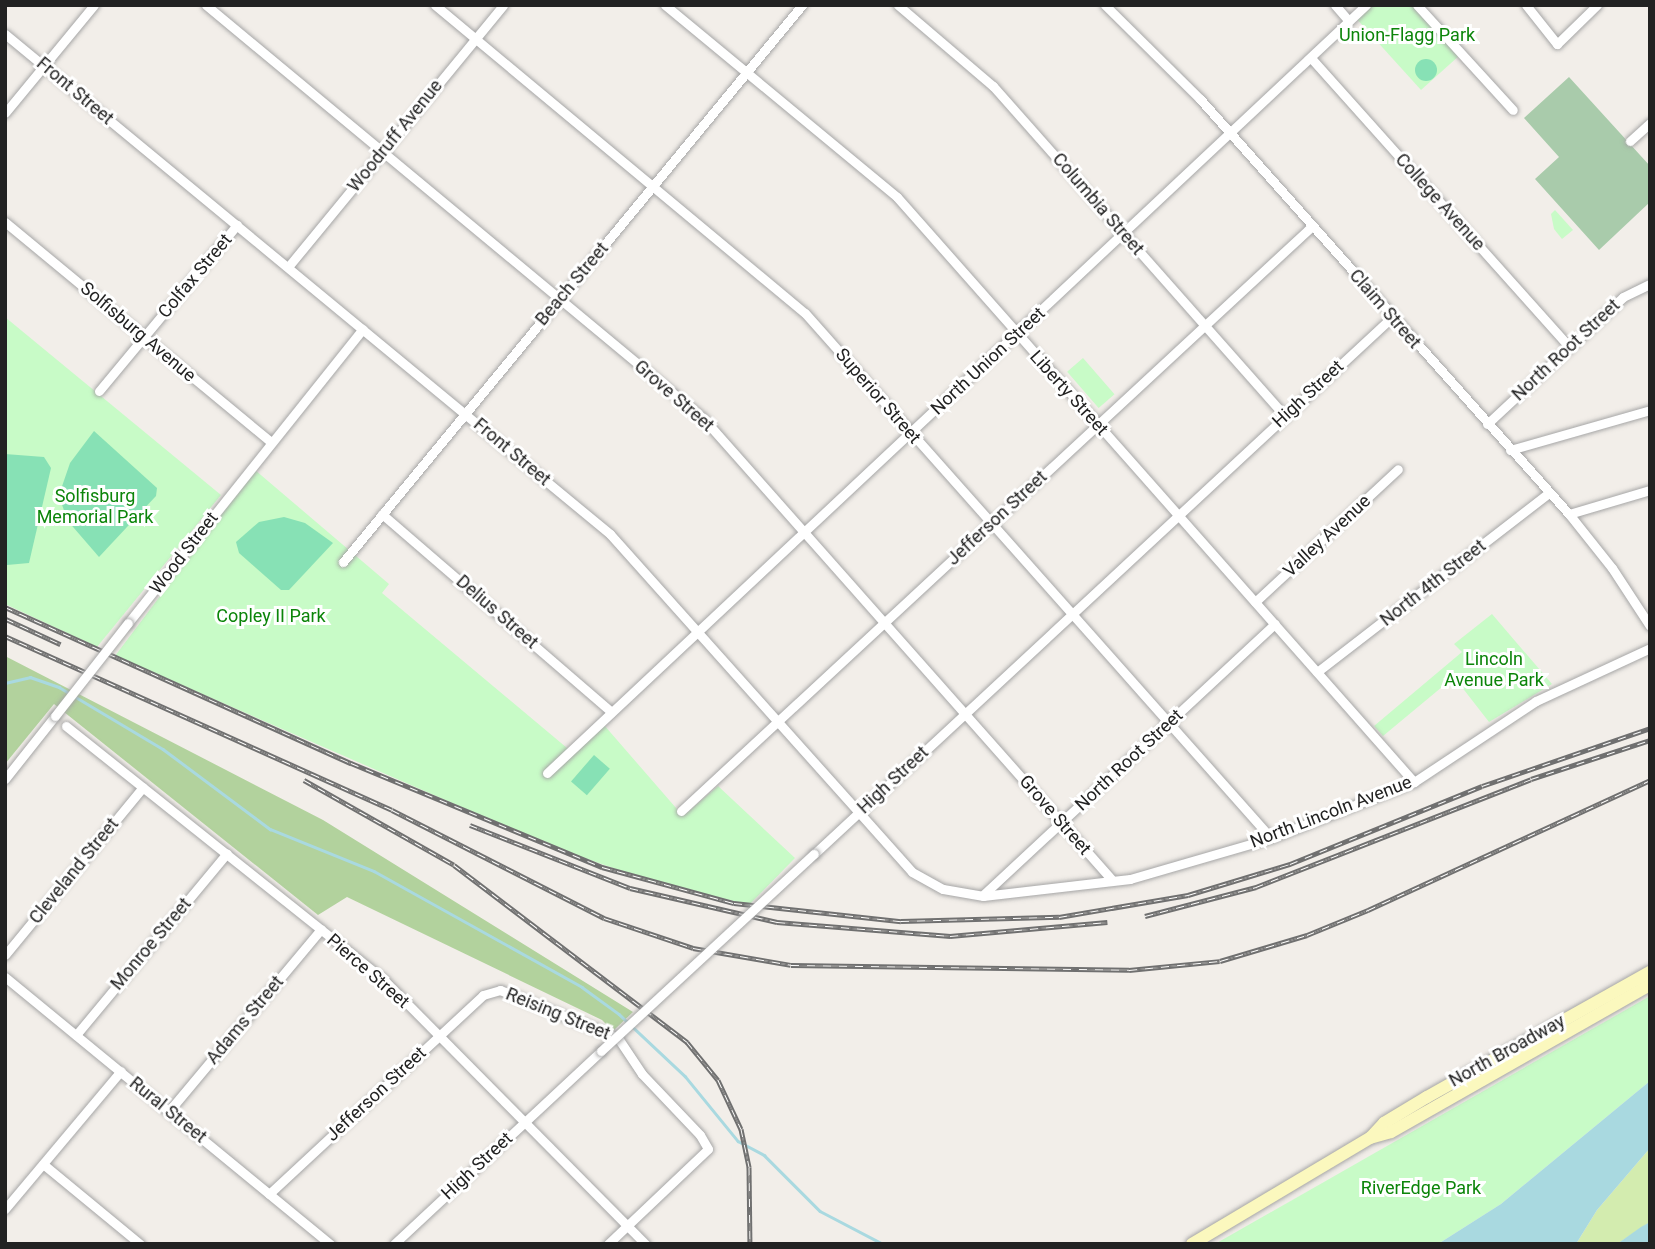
<!DOCTYPE html>
<html>
<head>
<meta charset="utf-8">
<style>
	body { margin:0 }
	#map { position:relative; width:1655px; height:1249px; overflow:hidden; background:#f2eee9; font-family:Roboto,sans-serif }
	div>[style] { position:absolute }
	.grass>* { inset:0; background:#d3ecaf }
	.forest>* { inset:0; background:#b2d29d }
	.cemetery>* { inset:0; background:#a9cbab }
	.park>* { inset:0; background:#c8fbc7; transform-origin:0 0 }
	.pitch>* { inset:0; background:#87e1b5; transform-origin:0 0 }
	.round { border-radius:50% }
	.water>* { inset:0; background:#a9d9e0 }
	.stream>* { height:2.5px; margin:-1.25px; padding:0 1.25px; transform-origin:1.25px; border-radius:1.25px; background:#a9d9e0 }
	.roads { filter:drop-shadow(0 0 2px #a6a6a6) drop-shadow(0 0 2px #a6a6a6) }
	.minor>* { height:9px; margin:-4.5px; padding:0 4.5px; transform-origin:4.5px; border-radius:4.5px; background:#fff }
	.secondary>* { height:12px; margin:-6px; padding:0 6px; transform-origin:6px; border-radius:6px; background:#fbf8be }
	.rail>* { height:5px; margin-top:-2.5px; transform-origin:0; background:repeating-linear-gradient(90deg,#fff 0 8px,#707070 0 16px); box-sizing:border-box; border-block:2px solid #707070 }
	.bridges { filter:drop-shadow(0 0 2px #a6a6a6) drop-shadow(0 0 2px #a6a6a6) }
	.minor-bridge>* { height:9px; margin:-4.5px; padding:0 4.5px; transform-origin:4.5px; border-radius:4.5px; background:#fff }
	span { translate:-50% -50%; white-space:nowrap; text-align:center; line-height:1.15; -webkit-text-stroke:6px #fff; paint-order:stroke }
	.park-label { font-size:18px; color:#0c850a }
	.street-label { font-size:18px; color:#222 }
	.frame { position:absolute; inset:0; border:7px solid #222; pointer-events:none }
</style>
</head>
<body>
<div id="map">
	<div class="grass">
		<i style="clip-path:polygon(1650px 1148px,1650px 1222px,1617px 1244px,1576px 1244px,1597px 1210px)"></i>
	</div>
	<div class="forest">
		<i style="clip-path:polygon(5px 656px,323px 820px,633px 1012px,613px 1031px,602px 1020px,347px 897px,318px 915px,54px 704px,5px 764px)"></i>
	</div>
	<div class="cemetery">
		<i style="clip-path:polygon(1569px 77px,1650px 166px,1650px 202px,1599px 250px,1535px 179px,1559px 157px,1524px 118px)"></i>
	</div>
	<div class="park">
		<i style="clip-path:polygon(1367px 5px,1415px 5px,1460px 55px,1421px 90px,1354px 16px)"></i>
		<i style="clip-path:polygon(1555px 210px,1573px 230px,1562px 239px,1554px 229px,1551px 214px)"></i>
		<i style="clip-path:polygon(5px 317px,221px 495px,97px 647px,5px 604px)"></i>
		<i style="left:1083px;top:358px;width:48px;height:21px;rotate:49deg"></i>
		<i style="clip-path:polygon(255px 470px,389px 584px,382px 593px,573px 753px,604px 725px,683px 816px,718px 786px,795px 858px,749px 905px,645px 879px,555px 848px,115px 656px)"></i>
		<i style="clip-path:polygon(1492px 614px,1552px 684px,1489px 722px,1454px 677px,1383px 736px,1374px 726px,1462px 652px,1454px 644px)"></i>
		<i style="clip-path:polygon(1650px 996px,1650px 1081px,1501px 1204px,1438px 1244px,1215px 1244px)"></i>
	</div>
	<div class="pitch">
		<i class="round" style="left:1415px;top:59px;width:22px;height:22px"></i>
		<i style="clip-path:polygon(94px 431px,157px 488px,156px 496px,99px 557px,67px 520px,59px 495px,70px 463px)"></i>
		<i style="clip-path:polygon(5px 454px,44px 457px,51px 468px,29px 563px,7px 565px)"></i>
		<i style="clip-path:polygon(284px 517px,305px 523px,333px 543px,289px 590px,281px 590px,239px 553px,236px 542px,259px 522px)"></i>
		<i style="left:594px;top:755px;width:21px;height:35px;rotate:41deg"></i>
	</div>
	<div class="water">
		<i style="clip-path:polygon(1650px 1081px,1650px 1148px,1597px 1210px,1576px 1244px,1438px 1244px,1501px 1204px)"></i>
		<i style="clip-path:polygon(1650px 1222px,1650px 1244px,1617px 1244px,1641px 1227px)"></i>
	</div>
	<div class="stream">
		<i style="left:5px;top:683px;width:26px;rotate:-13deg"></i>
		<i style="left:30px;top:677px;width:31px;rotate:19deg"></i>
		<i style="left:59px;top:687px;width:121px;rotate:30.8deg"></i>
		<i style="left:163px;top:749px;width:134px;rotate:36.8deg"></i>
		<i style="left:270px;top:829px;width:112px;rotate:22deg"></i>
		<i style="left:374px;top:871px;width:238px;rotate:29.1deg"></i>
		<i style="left:582px;top:987px;width:46px;rotate:36.1deg"></i>
		<i style="left:619px;top:1014px;width:91px;rotate:43.2deg"></i>
		<i style="left:685px;top:1076px;width:84px;rotate:50.8deg"></i>
		<i style="left:738px;top:1141px;width:30px;rotate:28deg"></i>
		<i style="left:764px;top:1155px;width:79px;rotate:45deg"></i>
		<i style="left:820px;top:1211px;width:71px;rotate:27.6deg"></i>
	</div>
	<div class="roads">
		<div class="minor">
			<i style="left:206px;top:5px;width:646px;rotate:39.73deg"></i>
			<i style="left:703px;top:418px;width:617px;rotate:48.48deg"></i>
			<i style="left:435px;top:5px;width:481px;rotate:39.8deg"></i>
			<i style="left:805px;top:313px;width:702px;rotate:48.41deg"></i>
			<i style="left:665px;top:5px;width:301px;rotate:39.6deg"></i>
			<i style="left:897px;top:197px;width:781px;rotate:48.53deg"></i>
			<i style="left:898px;top:5px;width:125px;rotate:40.5deg"></i>
			<i style="left:993px;top:86px;width:441px;rotate:48.5deg"></i>
			<i style="left:1105px;top:5px;width:134px;rotate:44.7deg"></i>
			<i style="left:1200px;top:99px;width:555px;rotate:48.36deg"></i>
			<i style="left:1569px;top:514px;width:69px;rotate:51.5deg"></i>
			<i style="left:1612px;top:568px;width:69px;rotate:56.8deg"></i>
			<i style="left:1335px;top:5px;width:21px;rotate:49deg"></i>
			<i style="left:1417px;top:5px;width:142px;rotate:47.6deg"></i>
			<i style="left:1526px;top:5px;width:50px;rotate:51.5deg"></i>
			<i style="left:1557px;top:44px;width:56px;rotate:-44.3deg"></i>
			<i style="left:5px;top:34px;width:785px;rotate:39.57deg"></i>
			<i style="left:610px;top:534px;width:453px;rotate:48.2deg"></i>
			<i style="left:912px;top:872px;width:35px;rotate:29deg"></i>
			<i style="left:943px;top:889px;width:41px;rotate:9.9deg"></i>
			<i style="left:983px;top:896px;width:148px;rotate:-6.6deg"></i>
			<i style="left:1130px;top:879px;width:147px;rotate:-16.2deg"></i>
			<i style="left:1271px;top:838px;width:154px;rotate:-21.4deg"></i>
			<i style="left:1414px;top:782px;width:146px;rotate:-33.6deg"></i>
			<i style="left:1536px;top:701px;width:126px;rotate:-24.9deg"></i>
			<i style="left:1311px;top:58px;width:387px;rotate:48.2deg"></i>
			<i style="left:5px;top:113px;width:140px;rotate:-50.5deg"></i>
			<i style="left:1630px;top:141px;width:27px;rotate:-42deg"></i>
			<i style="left:5px;top:222px;width:344px;rotate:39.6deg"></i>
			<i style="left:288px;top:267px;width:339px;rotate:-50.6deg"></i>
			<i style="left:99px;top:391px;width:216px;rotate:-50.3deg"></i>
			<i style="left:1487px;top:424px;width:186px;rotate:-43deg"></i>
			<i style="left:1623px;top:297px;width:30px;rotate:-26deg"></i>
			<i style="left:1510px;top:450px;width:146px;rotate:-15.9deg"></i>
			<i style="left:382px;top:514px;width:303px;rotate:40.8deg"></i>
			<i style="left:1569px;top:514px;width:84px;rotate:-16.5deg"></i>
			<i style="left:343px;top:562px;width:722px;rotate:-50.51deg"></i>
			<i style="left:1255px;top:602px;width:195px;rotate:-42.9deg"></i>
			<i style="left:128px;top:623px;width:376px;rotate:-51.4deg"></i>
			<i style="left:1317px;top:672px;width:293px;rotate:-37.7deg"></i>
			<i style="left:66px;top:726px;width:408px;rotate:38.6deg"></i>
			<i style="left:385px;top:981px;width:370px;rotate:45.3deg"></i>
			<i style="left:547px;top:773px;width:1123px;rotate:-43.16deg"></i>
			<i style="left:5px;top:779px;width:80px;rotate:-51.6deg"></i>
			<i style="left:681px;top:811px;width:860px;rotate:-42.83deg"></i>
			<i style="left:814px;top:854px;width:789px;rotate:-42.89deg"></i>
			<i style="left:984px;top:894px;width:397px;rotate:-42.9deg"></i>
			<i style="left:5px;top:955px;width:217px;rotate:-50.6deg"></i>
			<i style="left:5px;top:977px;width:421px;rotate:39.4deg"></i>
			<i style="left:76px;top:1035px;width:236px;rotate:-50.3deg"></i>
			<i style="left:169px;top:1111px;width:237px;rotate:-50.1deg"></i>
			<i style="left:43px;top:1164px;width:126px;rotate:39.5deg"></i>
			<i style="left:269px;top:1194px;width:292px;rotate:-42.9deg"></i>
			<i style="left:483px;top:995px;width:18px;rotate:-16deg"></i>
			<i style="left:500px;top:990px;width:127px;rotate:22.1deg"></i>
			<i style="left:618px;top:1038px;width:43px;rotate:56.3deg"></i>
			<i style="left:642px;top:1074px;width:84px;rotate:46.4deg"></i>
			<i style="left:700px;top:1135px;width:16px;rotate:60deg"></i>
			<i style="left:708px;top:1149px;width:138px;rotate:136.5deg"></i>
			<i style="left:5px;top:1209px;width:180px;rotate:-50deg"></i>
			<i style="left:394px;top:1244px;width:283px;rotate:-43deg"></i>
		</div>
		<div class="secondary">
			<i style="left:1371px;top:1137px;width:19px;rotate:-47deg"></i>
			<i style="left:1384px;top:1123px;width:50px;rotate:-31.2deg"></i>
			<i style="left:1427px;top:1097px;width:256px;rotate:-29.3deg"></i>
			<i style="left:1192px;top:1244px;width:207px;rotate:-30.8deg"></i>
			<i style="left:1370px;top:1138px;width:22px;rotate:-16deg"></i>
			<i style="left:1391px;top:1132px;width:298px;rotate:-29.6deg"></i>
		</div>
	</div>
	<div class="rail">
		<i style="left:5px;top:607px;width:380px;rotate:24.3deg"></i>
		<i style="left:351px;top:763px;width:272px;rotate:22.5deg"></i>
		<i style="left:602px;top:867px;width:137px;rotate:15.3deg"></i>
		<i style="left:734px;top:903px;width:168px;rotate:6.2deg"></i>
		<i style="left:901px;top:921px;width:158px;rotate:-1.5deg"></i>
		<i style="left:1059px;top:917px;width:131px;rotate:-9.7deg"></i>
		<i style="left:1188px;top:895px;width:107px;rotate:-16.9deg"></i>
		<i style="left:1290px;top:864px;width:207px;rotate:-22.1deg"></i>
		<i style="left:1482px;top:786px;width:178px;rotate:-19deg"></i>
		<i style="left:6px;top:619px;width:60px;rotate:24.8deg"></i>
		<i style="left:5px;top:636px;width:424px;rotate:24.2deg"></i>
		<i style="left:392px;top:810px;width:238px;rotate:27deg"></i>
		<i style="left:604px;top:918px;width:94px;rotate:18.6deg"></i>
		<i style="left:693px;top:948px;width:99px;rotate:9.8deg"></i>
		<i style="left:791px;top:965px;width:338px;rotate:0.8deg"></i>
		<i style="left:1129px;top:970px;width:91px;rotate:-5.6deg"></i>
		<i style="left:1220px;top:961px;width:91px;rotate:-16.6deg"></i>
		<i style="left:1307px;top:935px;width:66px;rotate:-22.3deg"></i>
		<i style="left:1368px;top:910px;width:311px;rotate:-24.7deg"></i>
		<i style="left:304px;top:780px;width:172px;rotate:29.5deg"></i>
		<i style="left:454px;top:865px;width:293px;rotate:37.2deg"></i>
		<i style="left:687px;top:1042px;width:49px;rotate:50.8deg"></i>
		<i style="left:718px;top:1080px;width:54px;rotate:64.9deg"></i>
		<i style="left:741px;top:1129px;width:39px;rotate:78deg"></i>
		<i style="left:749px;top:1167px;width:77px;rotate:89.3deg"></i>
		<i style="left:470px;top:825px;width:172px;rotate:21.5deg"></i>
		<i style="left:630px;top:888px;width:151px;rotate:13deg"></i>
		<i style="left:777px;top:922px;width:174px;rotate:4.6deg"></i>
		<i style="left:950px;top:936px;width:158px;rotate:-5.1deg"></i>
		<i style="left:1145px;top:916px;width:115px;rotate:-14.6deg"></i>
		<i style="left:1256px;top:887px;width:295px;rotate:-21.4deg"></i>
		<i style="left:1531px;top:779px;width:125px;rotate:-18.1deg"></i>
	</div>
	<div class="bridges">
		<div class="minor-bridge">
			<i style="left:55px;top:716px;width:118px;rotate:-51.9deg"></i>
			<i style="left:601px;top:1051px;width:290px;rotate:-42.8deg"></i>
		</div>
	</div>
	<div class="park-label">
		<span style="left:1407px;top:35px">Union-Flagg Park</span>
		<span style="left:95px;top:507px">Solfisburg<br>Memorial Park</span>
		<span style="left:271px;top:616px">Copley II Park</span>
		<span style="left:1494px;top:670px">Lincoln<br>Avenue Park</span>
		<span style="left:1421px;top:1188px">RiverEdge Park</span>
	</div>
	<div class="street-label">
		<span style="left:75px;top:91px;rotate:40deg">Front Street</span>
		<span style="left:395px;top:136px;rotate:-51deg">Woodruff Avenue</span>
		<span style="left:1440px;top:202px;rotate:48deg">College Avenue</span>
		<span style="left:1098px;top:204px;rotate:49deg">Columbia Street</span>
		<span style="left:195px;top:276px;rotate:-50deg">Colfax Street</span>
		<span style="left:572px;top:284px;rotate:-50deg">Beach Street</span>
		<span style="left:1385px;top:309px;rotate:49deg">Claim Street</span>
		<span style="left:138px;top:332px;rotate:40deg">Solfisburg Avenue</span>
		<span style="left:1566px;top:350px;rotate:-43deg">North Root Street</span>
		<span style="left:988px;top:361px;rotate:-43deg">North Union Street</span>
		<span style="left:1069px;top:393px;rotate:48deg">Liberty Street</span>
		<span style="left:1308px;top:394px;rotate:-43deg">High Street</span>
		<span style="left:674px;top:396px;rotate:41deg">Grove Street</span>
		<span style="left:878px;top:396px;rotate:49deg">Superior Street</span>
		<span style="left:512px;top:452px;rotate:40deg">Front Street</span>
		<span style="left:997px;top:518px;rotate:-43deg">Jefferson Street</span>
		<span style="left:1327px;top:536px;rotate:-43deg">Valley Avenue</span>
		<span style="left:184px;top:553px;rotate:-52deg">Wood Street</span>
		<span style="left:1433px;top:583px;rotate:-38deg">North 4th Street</span>
		<span style="left:497px;top:612px;rotate:41deg">Delius Street</span>
		<span style="left:1129px;top:760px;rotate:-43deg">North Root Street</span>
		<span style="left:893px;top:780px;rotate:-43deg">High Street</span>
		<span style="left:1331px;top:812px;rotate:-21deg">North Lincoln Avenue</span>
		<span style="left:1055px;top:815px;rotate:49deg">Grove Street</span>
		<span style="left:74px;top:871px;rotate:-51deg">Cleveland Street</span>
		<span style="left:151px;top:944px;rotate:-50deg">Monroe Street</span>
		<span style="left:368px;top:971px;rotate:41deg">Pierce Street</span>
		<span style="left:558px;top:1014px;rotate:22deg">Reising Street</span>
		<span style="left:245px;top:1020px;rotate:-50deg">Adams Street</span>
		<span style="left:1507px;top:1051px;rotate:-29deg">North Broadway</span>
		<span style="left:376px;top:1094px;rotate:-43deg">Jefferson Street</span>
		<span style="left:168px;top:1110px;rotate:39deg">Rural Street</span>
		<span style="left:477px;top:1166px;rotate:-43deg">High Street</span>
	</div>
	<div class="frame"></div>
</div>
</body>
</html>
